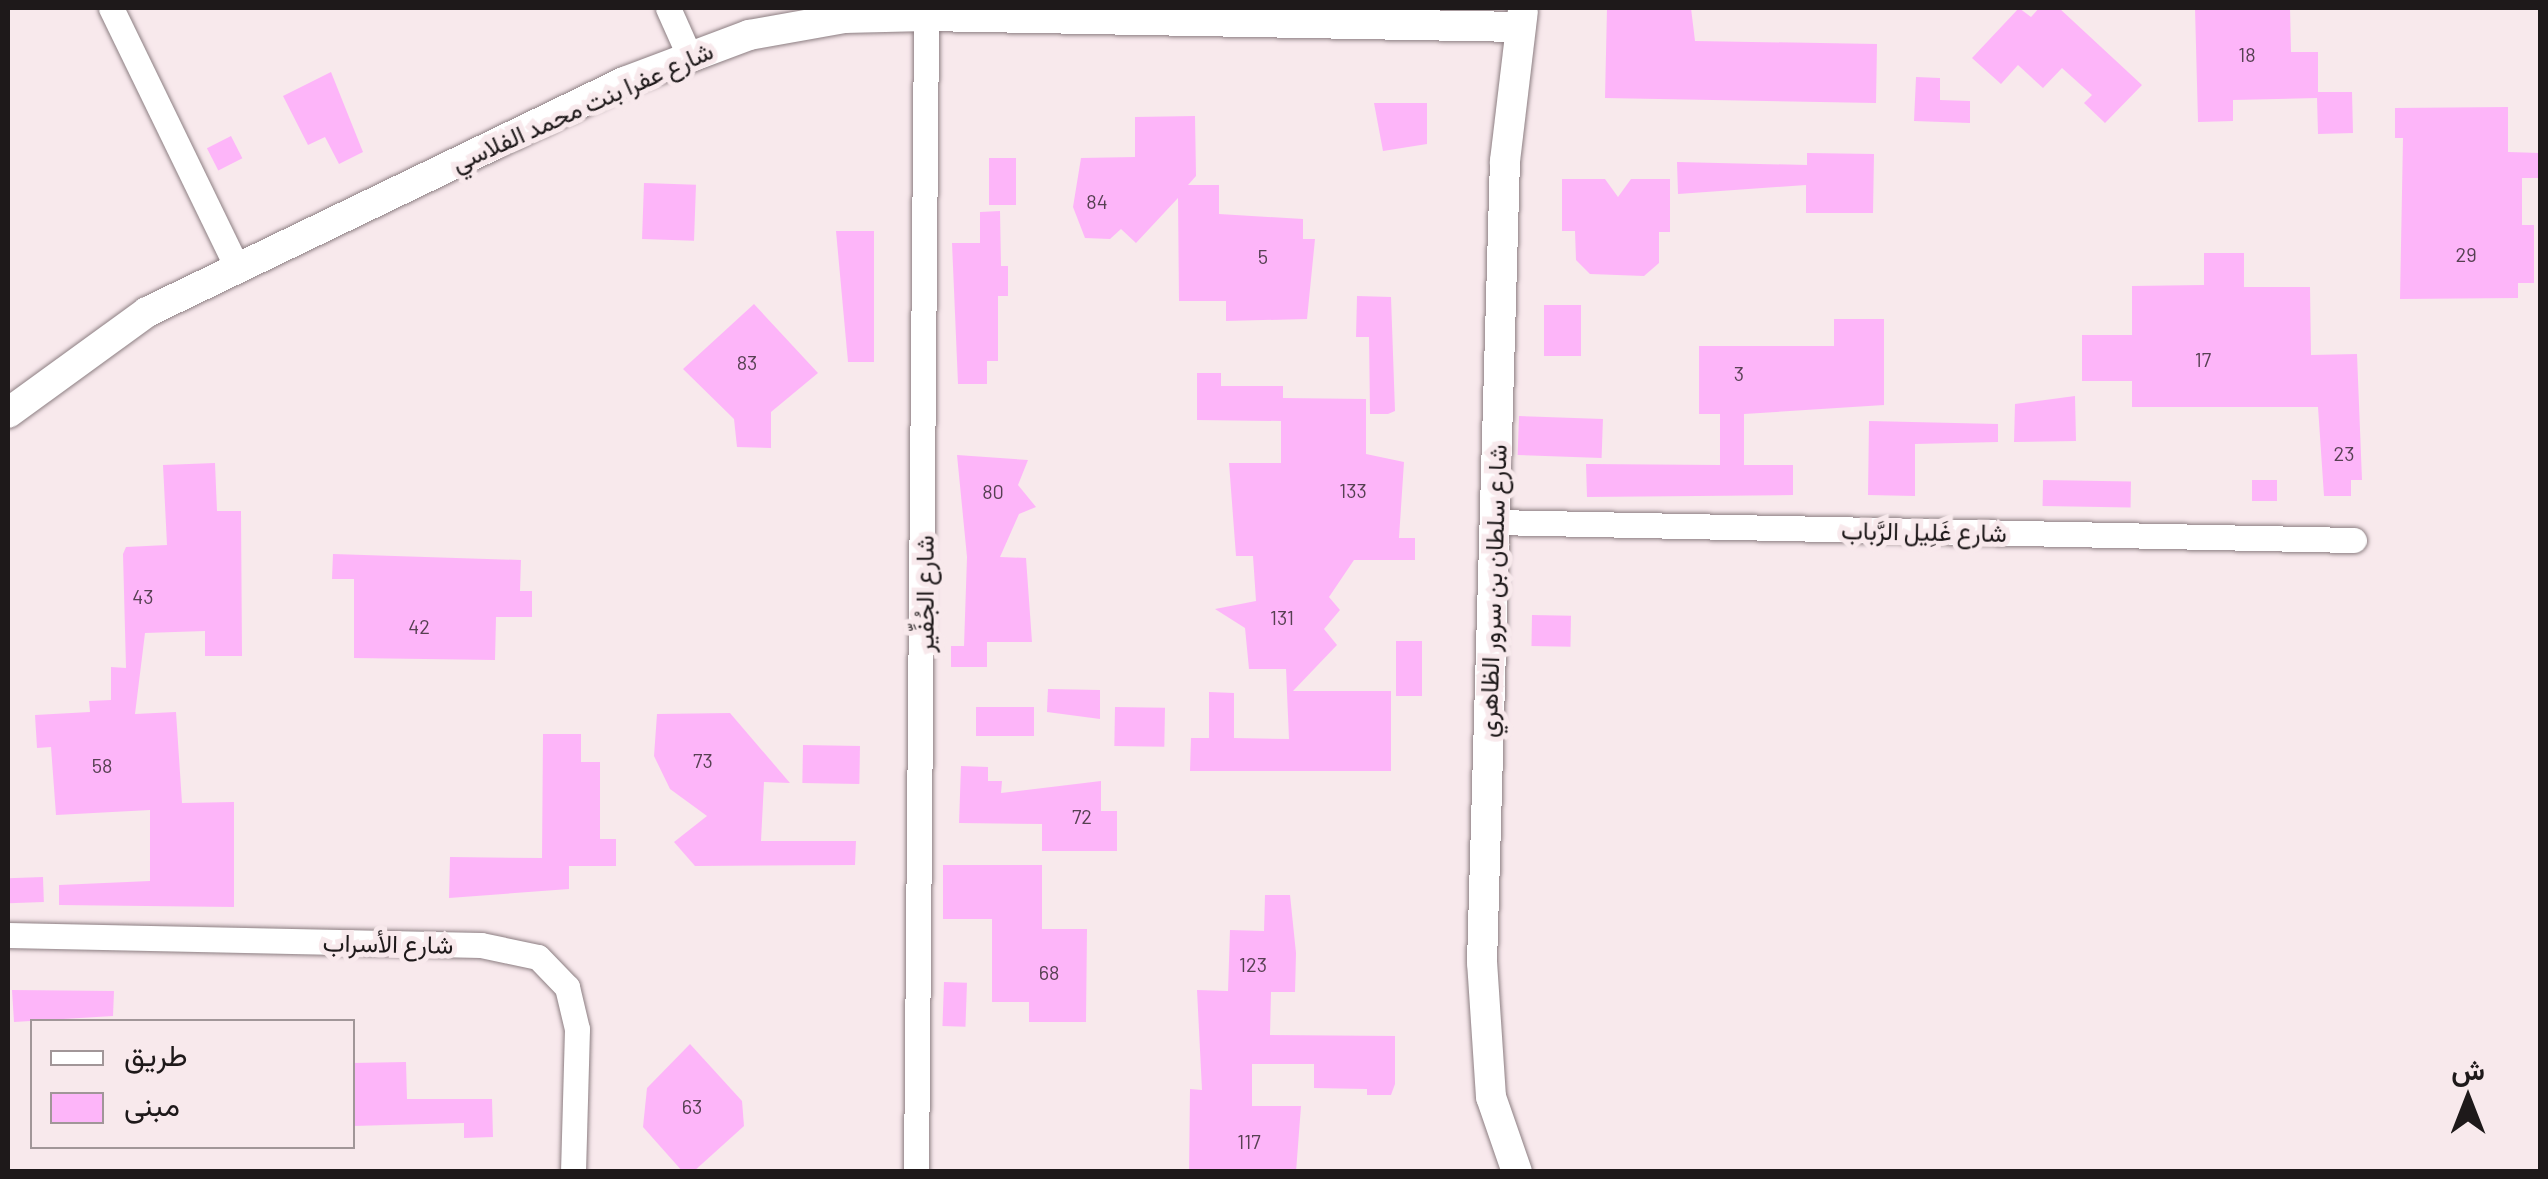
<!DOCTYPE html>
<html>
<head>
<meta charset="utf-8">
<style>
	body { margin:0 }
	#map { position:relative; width:2548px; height:1179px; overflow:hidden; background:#f8e9ec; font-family:Barlow,Vazirmatn,sans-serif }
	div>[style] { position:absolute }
	.building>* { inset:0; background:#fdb5f9; transform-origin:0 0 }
	.roads { filter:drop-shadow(0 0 2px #8c7e82) drop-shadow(0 0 2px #8c7e82) }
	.minor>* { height:25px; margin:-12.5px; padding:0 12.5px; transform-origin:12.5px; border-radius:12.5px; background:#fff }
	.tertiary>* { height:30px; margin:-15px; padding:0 15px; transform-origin:15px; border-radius:15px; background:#fff }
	span { translate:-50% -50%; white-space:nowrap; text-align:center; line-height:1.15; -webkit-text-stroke:10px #f8e9ec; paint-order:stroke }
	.number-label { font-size:20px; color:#564052 }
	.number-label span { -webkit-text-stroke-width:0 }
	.street-label { font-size:25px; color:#1e191a }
	.frame { position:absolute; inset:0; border:10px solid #1e191a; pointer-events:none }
	.legend { position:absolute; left:30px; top:1019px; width:325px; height:130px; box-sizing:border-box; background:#f8e9ec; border:2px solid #a19698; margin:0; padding:12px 18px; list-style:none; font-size:30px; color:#1e191a }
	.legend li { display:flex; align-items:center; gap:20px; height:50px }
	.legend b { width:50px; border:2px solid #a19698 }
	.north { position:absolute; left:2418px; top:1049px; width:100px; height:100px; -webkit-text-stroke:8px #f8e9ec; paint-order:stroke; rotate:0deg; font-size:28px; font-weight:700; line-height:40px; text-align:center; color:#1e191a }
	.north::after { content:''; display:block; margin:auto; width:35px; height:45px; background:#1e191a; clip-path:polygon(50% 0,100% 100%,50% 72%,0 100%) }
</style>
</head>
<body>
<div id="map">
	<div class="building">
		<i style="clip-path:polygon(1607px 8px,1691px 8px,1695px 41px,1877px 44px,1876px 103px,1605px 98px)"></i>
		<i style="clip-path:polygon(2019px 8px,2031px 17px,2039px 8px,2059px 8px,2142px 85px,2105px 123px,2084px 103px,2092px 95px,2062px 68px,2043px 88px,2018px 65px,2001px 84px,1972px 58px)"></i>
		<i style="clip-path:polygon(2195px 8px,2290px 8px,2291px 52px,2318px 52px,2318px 92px,2352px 92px,2353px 133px,2318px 134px,2317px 98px,2233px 100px,2233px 121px,2198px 122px)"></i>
		<i style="clip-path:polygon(331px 72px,363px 152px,339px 164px,325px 137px,308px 145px,283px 96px)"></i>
		<i style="clip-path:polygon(1916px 77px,1940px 78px,1940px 100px,1970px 101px,1970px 123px,1914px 121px)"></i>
		<i style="clip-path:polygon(1374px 103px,1427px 103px,1427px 144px,1383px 151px)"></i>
		<i style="clip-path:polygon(2508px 107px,2508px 152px,2540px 153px,2540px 178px,2522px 178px,2522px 225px,2534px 225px,2534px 283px,2518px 283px,2518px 298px,2400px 299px,2403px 138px,2395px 138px,2395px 108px)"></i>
		<i style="clip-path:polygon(1195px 116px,1196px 176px,1188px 185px,1219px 185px,1219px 214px,1303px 219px,1303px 239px,1315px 239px,1307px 319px,1226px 321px,1226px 301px,1179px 301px,1178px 198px,1136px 243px,1121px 229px,1110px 239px,1085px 238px,1073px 207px,1081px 158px,1135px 157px,1135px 117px)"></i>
		<i style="left:231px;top:136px;width:25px;height:27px;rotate:63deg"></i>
		<i style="clip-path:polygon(1807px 153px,1874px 154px,1873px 213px,1806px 213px,1806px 185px,1678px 194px,1677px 162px,1807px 165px)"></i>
		<i style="left:1016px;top:158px;width:47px;height:27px;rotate:90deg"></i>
		<i style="clip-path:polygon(1562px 179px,1605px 179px,1618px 197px,1631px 179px,1670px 179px,1670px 232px,1659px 232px,1659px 263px,1644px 276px,1590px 274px,1576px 260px,1575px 231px,1562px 231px)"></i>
		<i style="left:644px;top:183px;width:52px;height:56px;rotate:2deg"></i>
		<i style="clip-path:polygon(1000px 211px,1001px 266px,1008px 266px,1008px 296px,998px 296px,998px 361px,987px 361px,987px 384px,958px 384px,952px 243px,980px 243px,980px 212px)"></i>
		<i style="clip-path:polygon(836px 231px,874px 231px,874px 362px,848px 362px)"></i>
		<i style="clip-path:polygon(2204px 253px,2244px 253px,2244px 287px,2310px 287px,2311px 355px,2357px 354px,2362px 480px,2351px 480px,2351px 496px,2324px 496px,2318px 407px,2132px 407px,2132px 381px,2082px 381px,2082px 335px,2132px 335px,2132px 286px,2204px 285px)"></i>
		<i style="clip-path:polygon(1357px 296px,1391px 297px,1395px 411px,1388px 414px,1370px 414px,1369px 337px,1356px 337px)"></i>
		<i style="clip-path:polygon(754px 304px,818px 373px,771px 412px,771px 448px,737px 447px,734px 419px,683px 369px)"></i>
		<i style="left:1544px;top:305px;width:37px;height:51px"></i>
		<i style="clip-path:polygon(1834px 319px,1884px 319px,1884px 405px,1744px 414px,1744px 465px,1793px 465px,1793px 495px,1587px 497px,1586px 464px,1720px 465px,1720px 414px,1699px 414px,1699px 346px,1834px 346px)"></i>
		<i style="clip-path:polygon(1197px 373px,1221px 373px,1221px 386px,1283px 386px,1283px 398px,1366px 399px,1366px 454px,1404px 462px,1399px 538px,1415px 538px,1415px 560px,1354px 560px,1329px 597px,1340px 610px,1324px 629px,1337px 645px,1293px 691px,1391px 691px,1391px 771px,1190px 771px,1191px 738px,1209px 738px,1209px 692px,1234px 693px,1234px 738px,1289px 739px,1286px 669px,1249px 669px,1245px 628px,1215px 609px,1256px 601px,1253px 556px,1236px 556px,1229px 463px,1281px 463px,1281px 421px,1197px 420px)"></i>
		<i style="clip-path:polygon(2075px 396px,2076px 441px,2014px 442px,2015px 404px)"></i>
		<i style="left:1519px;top:416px;width:84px;height:39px;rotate:2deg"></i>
		<i style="clip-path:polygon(1869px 421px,1998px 424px,1998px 442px,1915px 444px,1915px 496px,1868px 495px)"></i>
		<i style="clip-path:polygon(957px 455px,1028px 460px,1018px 485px,1036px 507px,1019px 514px,1000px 557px,1026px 558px,1032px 642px,987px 642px,987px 667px,951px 667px,951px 646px,964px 646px,967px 557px)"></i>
		<i style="clip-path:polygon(215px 463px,217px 511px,241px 511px,242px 656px,205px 656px,205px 631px,145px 633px,135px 714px,176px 712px,182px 803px,234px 802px,234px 907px,59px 905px,59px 885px,150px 881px,150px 810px,56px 815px,51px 747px,37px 748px,35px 715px,90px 712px,89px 701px,111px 700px,111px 667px,126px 668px,123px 554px,126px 547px,167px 545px,163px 465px)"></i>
		<i style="left:2043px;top:480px;width:88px;height:26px;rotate:1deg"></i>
		<i style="left:2252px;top:480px;width:25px;height:21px"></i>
		<i style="clip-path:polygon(333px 554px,521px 560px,520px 591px,532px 591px,532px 617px,496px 617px,495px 660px,354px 658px,354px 579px,332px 579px)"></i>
		<i style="left:1532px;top:615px;width:39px;height:31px;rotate:1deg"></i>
		<i style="left:1396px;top:641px;width:26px;height:55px"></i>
		<i style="clip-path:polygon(1048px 689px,1100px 690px,1100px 719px,1047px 712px)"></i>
		<i style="left:976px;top:707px;width:58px;height:29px"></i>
		<i style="left:1115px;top:707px;width:50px;height:39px;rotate:1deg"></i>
		<i style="clip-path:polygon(730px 713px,790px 783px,764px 782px,761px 841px,856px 841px,855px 865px,695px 866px,674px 842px,707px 816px,670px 789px,654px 756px,657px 714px)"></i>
		<i style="clip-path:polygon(543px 734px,581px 734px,581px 762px,600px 762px,600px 839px,616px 839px,616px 866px,569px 866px,569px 889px,449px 898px,450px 857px,542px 858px)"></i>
		<i style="left:803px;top:745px;width:57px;height:38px;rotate:1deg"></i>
		<i style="clip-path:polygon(961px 766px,988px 767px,988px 781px,1002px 781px,1001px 793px,1101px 781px,1101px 811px,1117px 811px,1117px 851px,1042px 851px,1042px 824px,959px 823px)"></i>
		<i style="clip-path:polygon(943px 865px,1042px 865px,1042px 929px,1087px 929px,1086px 1022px,1029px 1022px,1029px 1002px,992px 1002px,992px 919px,943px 919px)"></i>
		<i style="left:43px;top:877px;width:25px;height:35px;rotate:88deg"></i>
		<i style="clip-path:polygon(1265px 895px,1290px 895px,1296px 953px,1295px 992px,1271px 992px,1270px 1035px,1395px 1036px,1395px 1084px,1391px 1095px,1367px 1095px,1367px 1089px,1314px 1088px,1314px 1064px,1252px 1064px,1252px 1106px,1301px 1106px,1296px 1172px,1189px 1172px,1190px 1089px,1202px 1090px,1197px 990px,1228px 991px,1230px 930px,1264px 931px)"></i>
		<i style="left:944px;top:982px;width:23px;height:44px;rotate:2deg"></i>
		<i style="clip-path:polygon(12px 990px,114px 991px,113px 1016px,14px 1022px)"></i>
		<i style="clip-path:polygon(690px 1044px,742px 1101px,744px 1126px,693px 1172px,683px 1172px,643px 1127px,647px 1088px)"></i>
		<i style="clip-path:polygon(406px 1062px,407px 1099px,492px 1099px,493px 1137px,464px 1138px,464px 1123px,352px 1126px,352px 1063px)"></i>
	</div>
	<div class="roads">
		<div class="minor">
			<i style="left:111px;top:8px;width:288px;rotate:64.1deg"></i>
			<i style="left:668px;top:8px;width:49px;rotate:66deg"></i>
			<i style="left:1494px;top:522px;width:860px;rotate:1.2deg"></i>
			<i style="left:8px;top:935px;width:473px;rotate:1.2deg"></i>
			<i style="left:481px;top:945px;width:58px;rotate:11.9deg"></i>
			<i style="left:538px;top:957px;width:42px;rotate:46deg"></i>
			<i style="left:567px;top:987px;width:43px;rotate:76.6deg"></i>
			<i style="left:577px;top:1029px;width:143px;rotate:91.6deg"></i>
			<i style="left:916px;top:1172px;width:1156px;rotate:-89.5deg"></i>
		</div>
		<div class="tertiary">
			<i style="left:8px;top:413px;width:172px;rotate:-36deg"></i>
			<i style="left:147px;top:312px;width:530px;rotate:-25.74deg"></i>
			<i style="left:624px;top:82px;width:134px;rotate:-20.6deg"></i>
			<i style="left:749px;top:35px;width:97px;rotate:-10.1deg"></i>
			<i style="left:844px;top:18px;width:82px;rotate:-1.4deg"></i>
			<i style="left:926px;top:16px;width:594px;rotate:1.06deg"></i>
			<i style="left:1517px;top:1172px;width:79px;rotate:-109.1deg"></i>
			<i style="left:1491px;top:1097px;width:134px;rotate:-93.8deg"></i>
			<i style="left:1482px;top:963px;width:802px;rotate:-88.36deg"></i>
			<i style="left:1505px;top:161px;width:151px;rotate:-83.2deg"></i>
		</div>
	</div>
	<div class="number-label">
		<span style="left:2247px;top:54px">18</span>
		<span style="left:1097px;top:201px">84</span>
		<span style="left:2466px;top:254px">29</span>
		<span style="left:1263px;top:256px">5</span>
		<span style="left:2203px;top:359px">17</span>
		<span style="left:747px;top:362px">83</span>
		<span style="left:1739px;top:373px">3</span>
		<span style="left:2344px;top:453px">23</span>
		<span style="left:1353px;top:490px">133</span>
		<span style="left:993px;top:491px">80</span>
		<span style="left:143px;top:596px">43</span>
		<span style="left:1282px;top:617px">131</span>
		<span style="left:419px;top:626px">42</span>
		<span style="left:703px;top:760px">73</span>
		<span style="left:102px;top:765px">58</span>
		<span style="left:1082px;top:816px">72</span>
		<span style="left:1253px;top:964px">123</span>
		<span style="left:1049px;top:972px">68</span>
		<span style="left:692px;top:1106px">63</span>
		<span style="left:1249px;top:1141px">117</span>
	</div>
	<div class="street-label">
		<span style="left:582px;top:106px;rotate:-24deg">شارع عفرا بنت محمد الفلاسي</span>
		<span style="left:1924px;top:531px;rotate:1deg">شارع غَلِيل الرَّباب</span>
		<span style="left:1492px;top:591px;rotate:-88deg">شارع سلطان بن سرور الظاهري</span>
		<span style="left:924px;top:594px;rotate:-90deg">شارع الجُفِّير</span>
		<span style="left:388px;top:943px;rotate:1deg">شارع الأسراب</span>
	</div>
	<div class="frame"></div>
	<ul class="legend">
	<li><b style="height:12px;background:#fff"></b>طريق</li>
	<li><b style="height:28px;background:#fdb5f9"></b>مبنى</li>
	</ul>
	<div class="north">ش</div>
</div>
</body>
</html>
